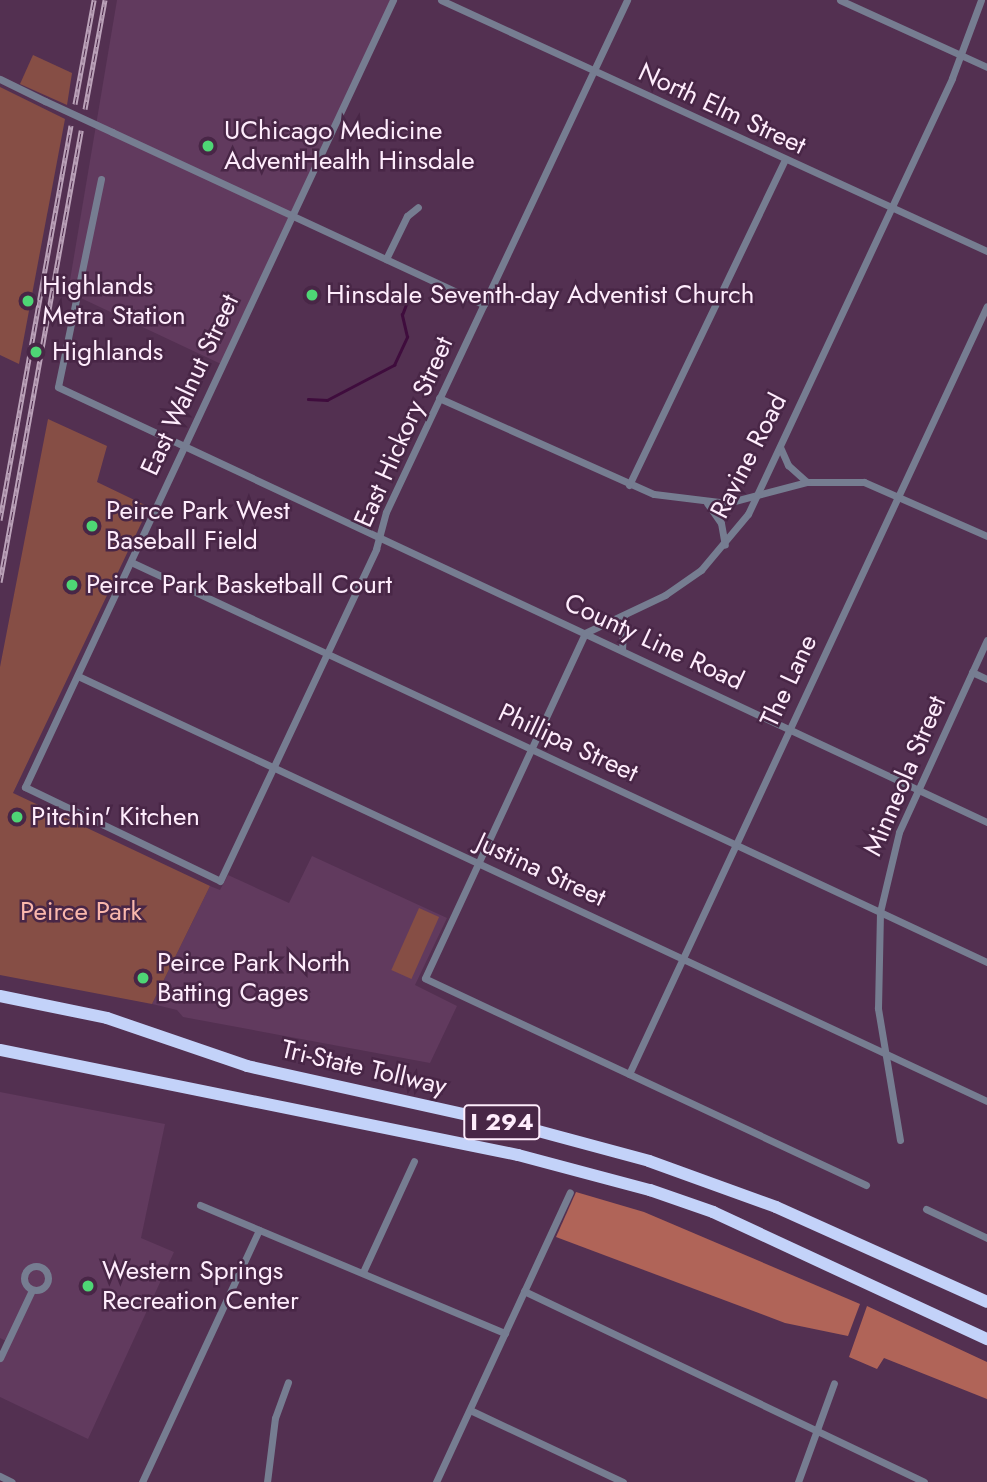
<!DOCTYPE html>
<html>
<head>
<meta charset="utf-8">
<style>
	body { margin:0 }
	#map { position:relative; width:987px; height:1482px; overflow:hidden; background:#533051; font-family:Jost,sans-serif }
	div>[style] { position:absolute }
	.built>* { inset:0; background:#613a5e }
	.green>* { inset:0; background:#864e45; transform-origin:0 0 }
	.forest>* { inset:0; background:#b06458 }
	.stream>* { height:2.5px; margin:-1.25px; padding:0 1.25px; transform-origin:1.25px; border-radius:1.25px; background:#3f0c3d }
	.minor>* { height:7px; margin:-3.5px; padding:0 3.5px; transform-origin:3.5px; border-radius:3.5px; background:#767d91 }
	.minor>.ring { margin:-3.5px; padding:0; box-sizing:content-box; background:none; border:7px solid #767d91; border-radius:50% }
	.motorway>* { height:12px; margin:-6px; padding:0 6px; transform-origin:6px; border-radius:6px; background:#c3d2f9 }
	.rail>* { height:5px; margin-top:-2.5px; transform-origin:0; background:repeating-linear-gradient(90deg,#482646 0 8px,#bba2b9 0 16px); box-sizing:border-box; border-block:2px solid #bba2b9 }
	.minor-bridge>* { height:7px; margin:-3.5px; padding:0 3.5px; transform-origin:3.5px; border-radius:3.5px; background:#767d91 }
	.dots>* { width:19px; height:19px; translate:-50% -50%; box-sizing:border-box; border:4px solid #482646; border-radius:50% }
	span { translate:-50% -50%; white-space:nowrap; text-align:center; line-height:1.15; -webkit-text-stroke:5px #482646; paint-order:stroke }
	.shield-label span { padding:2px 5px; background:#482646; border:2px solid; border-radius:5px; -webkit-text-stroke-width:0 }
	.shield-label { font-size:24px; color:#feecfc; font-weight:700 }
	.street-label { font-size:26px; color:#feecfc }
	.poi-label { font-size:26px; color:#feecfc }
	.left { translate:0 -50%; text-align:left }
	.park-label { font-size:26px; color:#f9b7ac }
</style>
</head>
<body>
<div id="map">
	<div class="built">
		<i style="clip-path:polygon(117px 0,392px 0,221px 364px,68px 292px)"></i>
		<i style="clip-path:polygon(312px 856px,447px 918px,415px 985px,457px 1006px,430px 1063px,183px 1017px,177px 1010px,152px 1004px,210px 886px,220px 890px,228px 875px,289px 903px)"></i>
		<i style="clip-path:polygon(0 1092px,165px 1124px,141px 1238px,174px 1252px,88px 1439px,0 1397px,0 1362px,28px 1301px,6px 1341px,0 1338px)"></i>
	</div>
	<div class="green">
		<i style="clip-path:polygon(33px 55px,72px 73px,67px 105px,20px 84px)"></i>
		<i style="clip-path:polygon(0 87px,65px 119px,19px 364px,0 355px)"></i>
		<i style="clip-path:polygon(48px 419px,107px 446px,97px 482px,149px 507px,13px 793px,210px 886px,152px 1004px,0 975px,0 667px)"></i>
		<i style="left:419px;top:908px;width:22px;height:68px;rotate:24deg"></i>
	</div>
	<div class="forest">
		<i style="clip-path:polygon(576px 1192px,644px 1212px,860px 1304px,848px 1336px,785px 1323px,556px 1237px)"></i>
		<i style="clip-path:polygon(867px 1306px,987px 1362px,987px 1399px,884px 1358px,877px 1369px,849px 1357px)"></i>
	</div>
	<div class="stream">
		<i style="left:308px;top:399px;width:19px;rotate:3deg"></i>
		<i style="left:327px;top:400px;width:76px;rotate:-27.6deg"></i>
		<i style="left:394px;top:365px;width:31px;rotate:-65deg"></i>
		<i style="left:407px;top:337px;width:23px;rotate:-103deg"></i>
		<i style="left:402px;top:315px;width:25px;rotate:-69deg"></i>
	</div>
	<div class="minor">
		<i style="left:393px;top:0;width:869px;rotate:115.06deg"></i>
		<i style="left:25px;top:787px;width:216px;rotate:25.7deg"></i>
		<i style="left:220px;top:881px;width:367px;rotate:-64.8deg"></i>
		<i style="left:376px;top:549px;width:38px;rotate:-75deg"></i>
		<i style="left:386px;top:512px;width:566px;rotate:-64.79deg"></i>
		<i style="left:441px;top:0;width:601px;rotate:24.69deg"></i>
		<i style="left:840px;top:0;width:162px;rotate:24.5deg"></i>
		<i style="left:0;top:79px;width:50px;rotate:26.1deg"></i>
		<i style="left:112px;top:132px;width:410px;rotate:24.9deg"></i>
		<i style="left:101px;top:179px;width:212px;rotate:101.7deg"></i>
		<i style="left:58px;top:387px;width:1026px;rotate:25.09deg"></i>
		<i style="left:386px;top:259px;width:48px;rotate:-64deg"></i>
		<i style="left:407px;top:216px;width:14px;rotate:-39deg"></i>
		<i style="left:439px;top:398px;width:235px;rotate:24.1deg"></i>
		<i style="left:654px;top:494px;width:74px;rotate:7deg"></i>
		<i style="left:727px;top:503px;width:83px;rotate:-14.7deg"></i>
		<i style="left:807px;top:482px;width:57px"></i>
		<i style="left:864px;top:482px;width:134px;rotate:23.7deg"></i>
		<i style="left:780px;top:447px;width:20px;rotate:66deg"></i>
		<i style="left:788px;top:465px;width:25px;rotate:42deg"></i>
		<i style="left:629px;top:485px;width:359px;rotate:-64.4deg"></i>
		<i style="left:707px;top:503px;width:24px;rotate:55deg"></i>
		<i style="left:721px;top:523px;width:22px;rotate:80deg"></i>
		<i style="left:131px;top:562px;width:945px;rotate:25.05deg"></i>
		<i style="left:622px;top:650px;width:34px;rotate:-87deg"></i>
		<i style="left:972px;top:672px;width:17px;rotate:25deg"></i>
		<i style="left:78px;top:676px;width:1003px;rotate:25.06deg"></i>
		<i style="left:629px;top:1074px;width:847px;rotate:-65.01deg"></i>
		<i style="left:900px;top:1140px;width:134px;rotate:-99.5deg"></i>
		<i style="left:878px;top:1008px;width:96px;rotate:-88.8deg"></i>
		<i style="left:880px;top:912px;width:82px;rotate:-76.6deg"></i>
		<i style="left:899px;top:832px;width:211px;rotate:-65.4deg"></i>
		<i style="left:866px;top:1185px;width:487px;rotate:-154.9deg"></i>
		<i style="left:425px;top:978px;width:380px;rotate:-65.1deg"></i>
		<i style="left:585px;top:633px;width:89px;rotate:-25.4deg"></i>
		<i style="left:665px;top:595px;width:44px;rotate:-34.8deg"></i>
		<i style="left:701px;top:570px;width:73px;rotate:-50deg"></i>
		<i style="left:748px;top:514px;width:481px;rotate:-64.9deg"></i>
		<i style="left:952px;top:78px;width:83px;rotate:-69.6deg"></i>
		<i style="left:200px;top:1205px;width:331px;rotate:22.8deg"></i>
		<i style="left:926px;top:1209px;width:68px;rotate:25.4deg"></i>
		<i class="ring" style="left:24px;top:1266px;width:17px;height:17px"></i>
		<i style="left:363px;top:1272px;width:122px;rotate:-65.3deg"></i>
		<i style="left:524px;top:1291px;width:443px;rotate:25.5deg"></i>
		<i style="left:0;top:1358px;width:75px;rotate:-64.8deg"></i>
		<i style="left:470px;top:1410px;width:169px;rotate:25.2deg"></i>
		<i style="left:0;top:1476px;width:13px;rotate:27deg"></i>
		<i style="left:142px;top:1482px;width:278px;rotate:-65.1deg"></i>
		<i style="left:267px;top:1482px;width:64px;rotate:-82.9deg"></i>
		<i style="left:275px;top:1418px;width:38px;rotate:-70deg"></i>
		<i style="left:436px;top:1482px;width:319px;rotate:-65.2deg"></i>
		<i style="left:798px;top:1482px;width:105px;rotate:-70deg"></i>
	</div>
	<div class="motorway">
		<i style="left:0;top:996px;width:109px;rotate:11.6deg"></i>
		<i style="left:107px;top:1018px;width:148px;rotate:18.9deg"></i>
		<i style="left:247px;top:1066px;width:287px;rotate:12.5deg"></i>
		<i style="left:527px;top:1128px;width:126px;rotate:15.1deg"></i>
		<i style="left:649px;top:1161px;width:135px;rotate:19.9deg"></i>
		<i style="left:776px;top:1207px;width:231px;rotate:24.2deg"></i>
		<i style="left:0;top:1050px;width:529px;rotate:11.46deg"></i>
		<i style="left:518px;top:1155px;width:137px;rotate:14.9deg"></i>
		<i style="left:650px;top:1190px;width:67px;rotate:19.2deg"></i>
		<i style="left:713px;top:1212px;width:302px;rotate:24.9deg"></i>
	</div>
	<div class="rail">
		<i style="left:75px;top:104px;width:106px;rotate:-79.6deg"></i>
		<i style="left:85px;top:109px;width:111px;rotate:-79.6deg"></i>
		<i style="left:0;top:520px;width:401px;rotate:-79.8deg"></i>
		<i style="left:0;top:582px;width:459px;rotate:-79.8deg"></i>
	</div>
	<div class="minor-bridge">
		<i style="left:45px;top:101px;width:74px;rotate:24.8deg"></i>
	</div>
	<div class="dots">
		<i style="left:208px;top:146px;background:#4ed675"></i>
		<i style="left:312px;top:295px;background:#4ed675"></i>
		<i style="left:28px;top:301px;background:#4ed675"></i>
		<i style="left:36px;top:352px;background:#4ed675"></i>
		<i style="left:92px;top:526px;background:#4ed675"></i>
		<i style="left:72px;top:585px;background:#4ed675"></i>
		<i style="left:17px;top:817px;background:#4ed675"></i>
		<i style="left:143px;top:978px;background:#4ed675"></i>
		<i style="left:88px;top:1286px;background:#4ed675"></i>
	</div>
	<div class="shield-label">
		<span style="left:502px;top:1122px">I 294</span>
	</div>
	<div class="street-label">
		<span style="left:722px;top:109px;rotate:25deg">North Elm Street</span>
		<span style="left:190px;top:385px;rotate:-65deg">East Walnut Street</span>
		<span style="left:404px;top:432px;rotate:-66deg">East Hickory Street</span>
		<span style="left:749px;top:456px;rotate:-63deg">Ravine Road</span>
		<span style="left:654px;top:642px;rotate:25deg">County Line Road</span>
		<span style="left:789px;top:681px;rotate:-65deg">The Lane</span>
		<span style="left:568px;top:743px;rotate:25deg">Phillipa Street</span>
		<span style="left:905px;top:776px;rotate:-67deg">Minneola Street</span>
		<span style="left:541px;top:870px;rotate:25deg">Justina Street</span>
		<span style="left:364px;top:1068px;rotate:13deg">Tri-State Tollway</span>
	</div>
	<div class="poi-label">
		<span class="left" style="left:224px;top:146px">UChicago Medicine<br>AdventHealth Hinsdale</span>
		<span class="left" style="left:42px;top:301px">Highlands<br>Metra Station</span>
		<span class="left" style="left:326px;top:295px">Hinsdale Seventh-day Adventist Church</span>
		<span class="left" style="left:52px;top:352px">Highlands</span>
		<span class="left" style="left:106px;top:526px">Peirce Park West<br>Baseball Field</span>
		<span class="left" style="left:86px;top:585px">Peirce Park Basketball Court</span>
		<span class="left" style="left:31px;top:817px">Pitchin' Kitchen</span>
		<span class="left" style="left:157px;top:978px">Peirce Park North<br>Batting Cages</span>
		<span class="left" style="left:102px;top:1286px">Western Springs<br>Recreation Center</span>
	</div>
	<div class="park-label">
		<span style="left:81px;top:912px">Peirce Park</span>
	</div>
</div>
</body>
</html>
